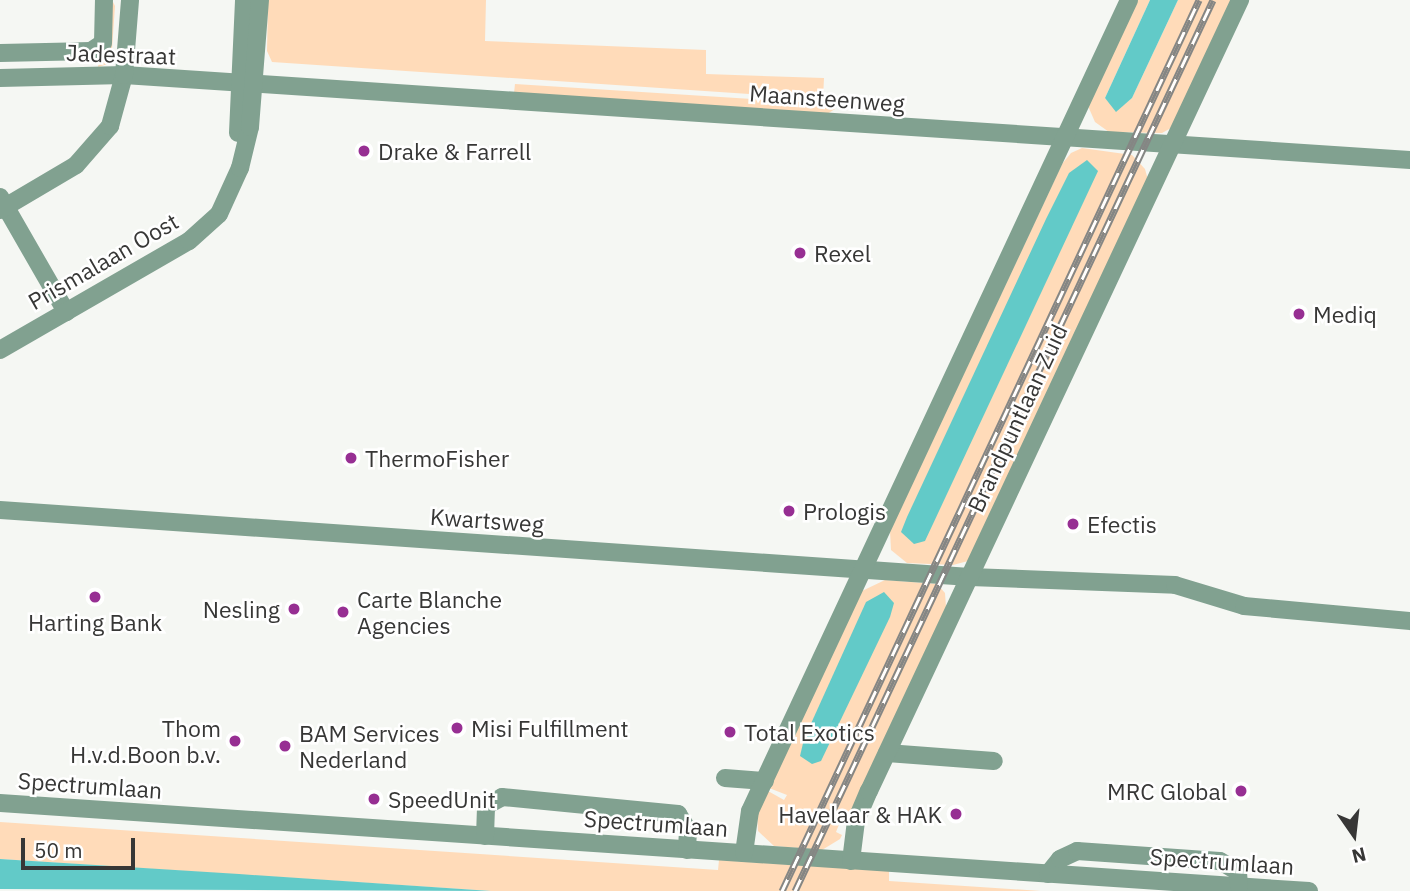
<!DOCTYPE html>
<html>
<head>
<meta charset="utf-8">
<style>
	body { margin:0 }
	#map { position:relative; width:1410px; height:891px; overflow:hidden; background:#f5f7f3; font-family:"IBM Plex Sans",sans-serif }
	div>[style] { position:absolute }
	.green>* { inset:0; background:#ffdbb9 }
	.water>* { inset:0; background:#62cac8 }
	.minor>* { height:18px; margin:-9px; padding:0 9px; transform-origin:9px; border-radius:9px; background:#81a190 }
	.rail>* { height:7px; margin-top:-3.5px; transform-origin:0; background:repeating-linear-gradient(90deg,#fff 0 13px,#858684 0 26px); box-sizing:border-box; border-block:2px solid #858684 }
	.dots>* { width:19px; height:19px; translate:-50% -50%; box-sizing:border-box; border:4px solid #fff; border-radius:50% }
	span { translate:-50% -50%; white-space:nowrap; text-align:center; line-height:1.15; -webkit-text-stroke:5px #fff; paint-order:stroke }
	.street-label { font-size:23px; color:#373736 }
	.poi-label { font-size:23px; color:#373736 }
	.left { translate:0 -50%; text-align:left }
	.right { translate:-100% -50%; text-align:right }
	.north { position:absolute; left:1319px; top:800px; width:70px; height:70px; -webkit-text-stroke:5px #fff; paint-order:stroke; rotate:166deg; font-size:19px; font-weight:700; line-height:28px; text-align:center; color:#373736 }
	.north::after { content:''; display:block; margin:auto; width:24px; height:32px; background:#373736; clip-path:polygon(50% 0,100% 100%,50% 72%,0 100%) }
	.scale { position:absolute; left:21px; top:838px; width:114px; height:32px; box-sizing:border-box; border:4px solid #373736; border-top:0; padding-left:9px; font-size:21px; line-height:24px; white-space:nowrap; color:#373736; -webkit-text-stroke:5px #fff; paint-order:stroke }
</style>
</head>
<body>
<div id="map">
	<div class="green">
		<i style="clip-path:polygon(112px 0,115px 6px,111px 63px,98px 67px)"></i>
		<i style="clip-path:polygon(268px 0,486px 0,485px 41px,706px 50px,706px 74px,824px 78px,823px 99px,272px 62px,267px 51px)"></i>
		<i style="clip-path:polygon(1135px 0,1150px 0,1105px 98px,1117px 110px,1132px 98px,1178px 0,1233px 0,1171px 128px,1162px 133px,1109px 132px,1095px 122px,1088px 106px)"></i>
		<i style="clip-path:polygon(515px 84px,830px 104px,835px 109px,827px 114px,514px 93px)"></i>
		<i style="clip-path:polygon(1082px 148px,1132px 155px,1145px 169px,1148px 180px,968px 561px,953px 565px,907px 563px,891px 550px,890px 531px,1062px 164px,1071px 153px)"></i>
		<i style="clip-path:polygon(885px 580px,937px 584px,945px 593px,946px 607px,847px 825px,840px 822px,836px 832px,842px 835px,840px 839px,822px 850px,774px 846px,758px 831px,757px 814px,768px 791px,784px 800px,787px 795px,769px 788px,862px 591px)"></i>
		<i style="clip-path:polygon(0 822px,718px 870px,719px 860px,889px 871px,889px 881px,1041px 891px,491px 891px,0 859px)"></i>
	</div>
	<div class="water">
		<i style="clip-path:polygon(1150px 0,1178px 0,1132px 98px,1116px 112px,1105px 98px)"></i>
		<i style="clip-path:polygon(1087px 160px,1098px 171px,925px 541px,914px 544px,901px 532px,907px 517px,1046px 219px,1069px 173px)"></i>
		<i style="clip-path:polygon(884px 592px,894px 603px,890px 617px,821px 761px,812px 764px,800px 756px,804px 739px,866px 602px)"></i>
		<i style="clip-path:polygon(0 859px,239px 874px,491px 891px,0 889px)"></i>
	</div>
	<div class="minor">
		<i style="left:0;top:53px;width:91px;rotate:-1.3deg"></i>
		<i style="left:91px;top:51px;width:14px;rotate:-34deg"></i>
		<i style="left:103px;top:43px;width:43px;rotate:-88.7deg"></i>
		<i style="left:0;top:78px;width:124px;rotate:-1.4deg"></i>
		<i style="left:124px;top:75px;width:1289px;rotate:3.78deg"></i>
		<i style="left:238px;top:133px;width:133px;rotate:-87.4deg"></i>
		<i style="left:0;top:197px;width:133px;rotate:60.1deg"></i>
		<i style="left:0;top:210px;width:88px;rotate:-30.6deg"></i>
		<i style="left:76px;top:165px;width:52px;rotate:-48.9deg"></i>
		<i style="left:110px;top:126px;width:53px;rotate:-74.6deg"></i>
		<i style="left:124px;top:75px;width:75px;rotate:-85.4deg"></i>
		<i style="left:0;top:350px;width:218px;rotate:-30deg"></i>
		<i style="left:189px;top:241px;width:40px;rotate:-42deg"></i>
		<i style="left:219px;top:214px;width:51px;rotate:-65.5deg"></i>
		<i style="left:240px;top:168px;width:42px;rotate:-76.3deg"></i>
		<i style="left:250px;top:127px;width:127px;rotate:-85.5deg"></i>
		<i style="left:0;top:510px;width:972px;rotate:3.95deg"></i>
		<i style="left:970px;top:577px;width:205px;rotate:2.2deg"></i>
		<i style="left:1175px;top:585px;width:72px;rotate:16.9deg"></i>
		<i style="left:1244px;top:606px;width:167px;rotate:5.2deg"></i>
		<i style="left:887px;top:753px;width:107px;rotate:4.3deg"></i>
		<i style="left:725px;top:778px;width:40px;rotate:4.3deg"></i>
		<i style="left:0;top:803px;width:1312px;rotate:3.85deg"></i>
		<i style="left:485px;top:836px;width:30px;rotate:-88deg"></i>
		<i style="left:486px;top:806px;width:18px;rotate:-29deg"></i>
		<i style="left:502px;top:797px;width:177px;rotate:5.5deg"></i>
		<i style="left:678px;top:814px;width:19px;rotate:58deg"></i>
		<i style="left:688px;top:830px;width:20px;rotate:93deg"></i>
		<i style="left:744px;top:853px;width:42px;rotate:-81.9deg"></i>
		<i style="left:750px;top:811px;width:895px;rotate:-64.95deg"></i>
		<i style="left:851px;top:861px;width:40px;rotate:-82.9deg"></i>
		<i style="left:856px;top:821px;width:33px;rotate:-67deg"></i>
		<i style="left:869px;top:791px;width:874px;rotate:-64.87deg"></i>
		<i style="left:1048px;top:874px;width:19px;rotate:-51deg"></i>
		<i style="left:1060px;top:859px;width:19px;rotate:-25deg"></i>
		<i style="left:1077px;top:851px;width:143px;rotate:4deg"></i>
		<i style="left:1220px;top:861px;width:21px;rotate:31deg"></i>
		<i style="left:1238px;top:872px;width:14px;rotate:86deg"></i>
	</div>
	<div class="rail">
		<i style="left:782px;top:891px;width:984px;rotate:-64.92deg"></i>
		<i style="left:795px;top:891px;width:984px;rotate:-64.87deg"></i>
	</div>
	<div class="dots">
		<i style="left:364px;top:151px;background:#972f93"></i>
		<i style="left:800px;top:253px;background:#972f93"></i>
		<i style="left:1299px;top:314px;background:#972f93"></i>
		<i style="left:351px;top:458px;background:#972f93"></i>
		<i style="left:789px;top:511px;background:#972f93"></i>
		<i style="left:1073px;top:524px;background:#972f93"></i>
		<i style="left:95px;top:597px;background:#972f93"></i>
		<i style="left:294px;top:609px;background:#972f93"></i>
		<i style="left:343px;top:612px;background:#972f93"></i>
		<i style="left:457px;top:728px;background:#972f93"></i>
		<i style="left:730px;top:732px;background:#972f93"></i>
		<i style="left:235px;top:741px;background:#972f93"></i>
		<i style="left:285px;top:746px;background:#972f93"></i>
		<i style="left:1241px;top:791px;background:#972f93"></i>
		<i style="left:374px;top:799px;background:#972f93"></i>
		<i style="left:956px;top:814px;background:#972f93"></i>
	</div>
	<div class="street-label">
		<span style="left:121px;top:54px;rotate:2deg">Jadestraat</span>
		<span style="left:827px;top:98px;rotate:4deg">Maansteenweg</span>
		<span style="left:103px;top:261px;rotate:-30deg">Prismalaan Oost</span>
		<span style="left:1017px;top:418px;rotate:-65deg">Brandpuntlaan Zuid</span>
		<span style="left:487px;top:520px;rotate:4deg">Kwartsweg</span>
		<span style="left:90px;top:785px;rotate:4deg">Spectrumlaan</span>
		<span style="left:656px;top:823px;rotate:4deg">Spectrumlaan</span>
		<span style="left:1222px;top:861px;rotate:4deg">Spectrumlaan</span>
	</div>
	<div class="poi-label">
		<span class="left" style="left:378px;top:151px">Drake &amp; Farrell</span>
		<span class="left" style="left:814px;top:253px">Rexel</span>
		<span class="left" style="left:1313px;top:314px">Mediq</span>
		<span class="left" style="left:365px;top:458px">ThermoFisher</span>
		<span class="left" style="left:803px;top:511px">Prologis</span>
		<span class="left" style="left:1087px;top:524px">Efectis</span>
		<span class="left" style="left:357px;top:612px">Carte Blanche<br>Agencies</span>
		<span class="right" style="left:280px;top:609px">Nesling</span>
		<span style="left:95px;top:622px">Harting Bank</span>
		<span class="right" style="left:221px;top:741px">Thom<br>H.v.d.Boon b.v.</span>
		<span class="left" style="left:471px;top:728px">Misi Fulfillment</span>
		<span class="left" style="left:744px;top:732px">Total Exotics</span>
		<span class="left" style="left:299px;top:746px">BAM Services<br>Nederland</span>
		<span class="right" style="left:1227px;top:791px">MRC Global</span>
		<span class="left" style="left:388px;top:799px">SpeedUnit</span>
		<span class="right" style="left:942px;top:814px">Havelaar &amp; HAK</span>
	</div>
	<div class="north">N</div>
	<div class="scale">50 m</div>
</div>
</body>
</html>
